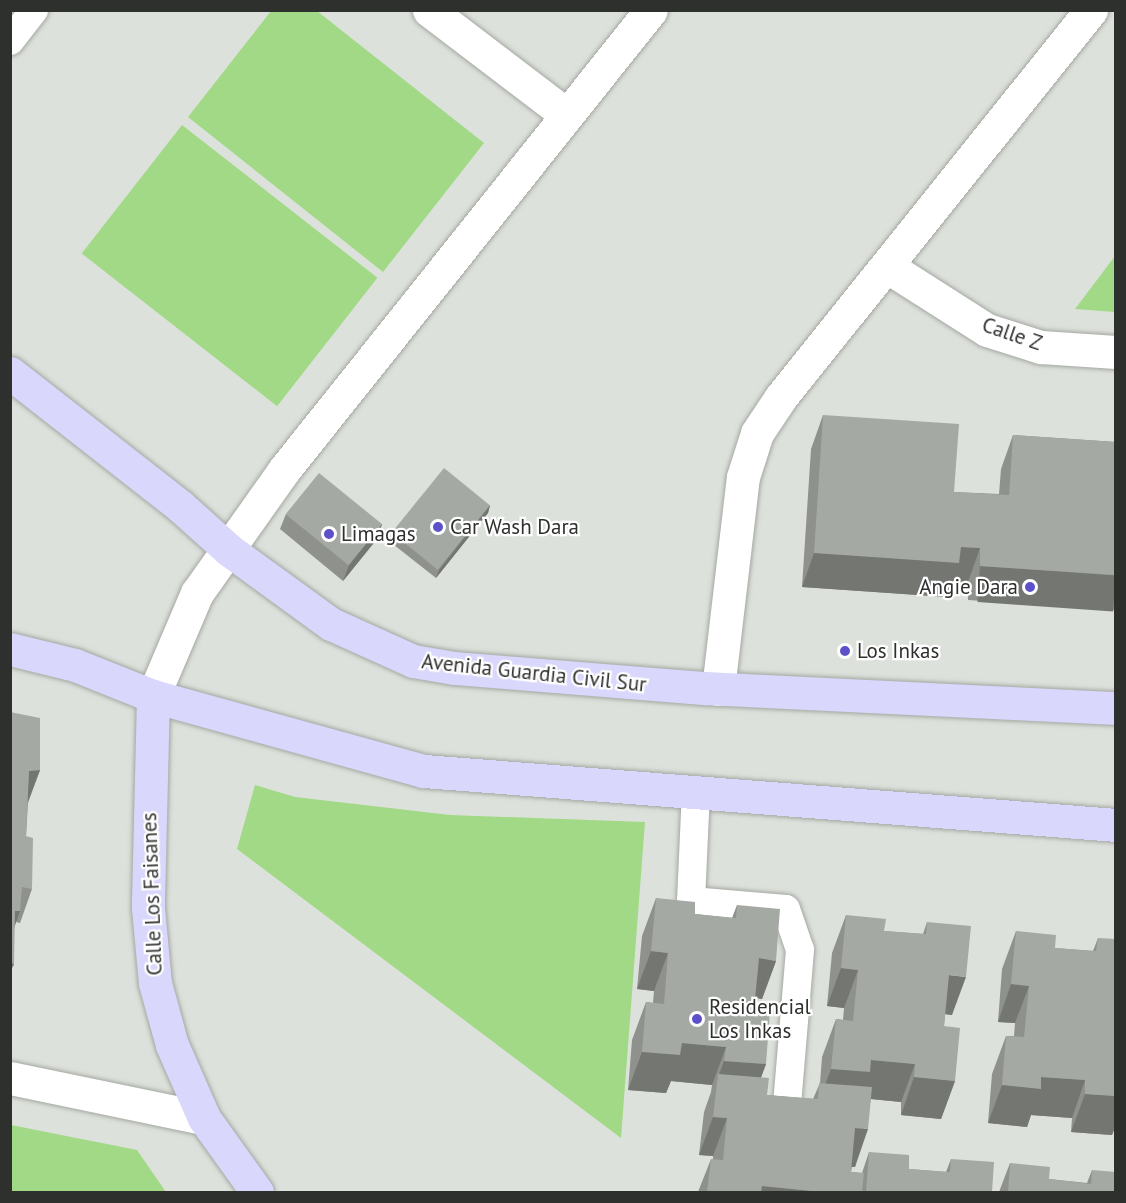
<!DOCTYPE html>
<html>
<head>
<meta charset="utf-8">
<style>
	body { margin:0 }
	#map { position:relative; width:1126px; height:1203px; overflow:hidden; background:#dde1db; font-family:"PT Sans",sans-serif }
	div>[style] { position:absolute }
	.green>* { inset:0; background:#a1d986; transform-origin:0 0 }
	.roads { filter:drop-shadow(0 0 2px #a4a8a2) drop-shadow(0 0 2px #a4a8a2) }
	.lane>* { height:28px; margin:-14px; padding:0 14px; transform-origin:14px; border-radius:14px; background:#fff }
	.street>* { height:33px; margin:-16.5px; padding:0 16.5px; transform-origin:16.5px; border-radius:16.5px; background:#fff }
	.secondary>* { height:33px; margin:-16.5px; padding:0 16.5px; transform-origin:16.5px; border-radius:16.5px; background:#d9d7fb }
	.wall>* { inset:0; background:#8e918c }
	.shaded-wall>* { inset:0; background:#747672; transform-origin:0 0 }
	.building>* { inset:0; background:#a5a9a3; transform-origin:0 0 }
	.dots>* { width:16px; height:16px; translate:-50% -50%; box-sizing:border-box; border:3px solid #fff; border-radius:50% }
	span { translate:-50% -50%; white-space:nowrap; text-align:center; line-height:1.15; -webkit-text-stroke:4.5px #fff; paint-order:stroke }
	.street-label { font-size:21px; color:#2e302d }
	.poi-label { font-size:21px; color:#2e302d }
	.left { translate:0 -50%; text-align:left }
	.right { translate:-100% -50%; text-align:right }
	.frame { position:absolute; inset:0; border:12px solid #2e302d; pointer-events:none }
</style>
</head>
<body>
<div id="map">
	<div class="green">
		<i style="clip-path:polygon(271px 11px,317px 11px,484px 143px,383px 272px,188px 117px)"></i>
		<i style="left:182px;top:125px;width:248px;height:163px;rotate:38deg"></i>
		<i style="clip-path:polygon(1115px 256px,1115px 312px,1075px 309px)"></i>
		<i style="clip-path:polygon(255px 785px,295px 797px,450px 815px,645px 822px,621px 1138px,237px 849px)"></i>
		<i style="clip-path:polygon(11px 1125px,137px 1150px,166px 1192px,11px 1192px)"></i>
	</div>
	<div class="roads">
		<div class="lane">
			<i style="left:10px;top:41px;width:39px;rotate:-52deg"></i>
			<i style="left:696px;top:791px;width:110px;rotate:92.6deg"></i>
			<i style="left:691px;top:901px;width:95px;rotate:4.8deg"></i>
			<i style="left:786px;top:909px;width:43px;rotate:71.1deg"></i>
			<i style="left:800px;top:950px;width:166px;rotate:94.8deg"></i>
		</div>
		<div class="street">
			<i style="left:429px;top:10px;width:173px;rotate:37.3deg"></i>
			<i style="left:888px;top:267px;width:117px;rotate:32.5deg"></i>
			<i style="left:987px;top:330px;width:57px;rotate:17.5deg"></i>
			<i style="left:1041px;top:347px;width:75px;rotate:3.8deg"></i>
			<i style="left:718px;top:689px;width:213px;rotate:-83.3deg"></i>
			<i style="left:743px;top:477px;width:46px;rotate:-72.3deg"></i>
			<i style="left:757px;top:433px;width:43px;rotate:-56.3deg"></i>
			<i style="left:781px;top:397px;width:496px;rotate:-51.3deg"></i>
			<i style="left:153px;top:696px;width:112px;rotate:-66.9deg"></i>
			<i style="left:197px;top:593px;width:151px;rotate:-54.7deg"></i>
			<i style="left:284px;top:470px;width:588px;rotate:-51.42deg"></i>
			<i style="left:10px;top:1078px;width:198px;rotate:11.7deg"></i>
		</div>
		<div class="secondary">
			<i style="left:10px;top:373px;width:216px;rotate:38deg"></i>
			<i style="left:180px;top:506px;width:66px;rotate:41.9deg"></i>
			<i style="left:229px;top:550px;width:126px;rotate:36deg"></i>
			<i style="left:331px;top:624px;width:90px;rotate:24.3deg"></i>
			<i style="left:413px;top:661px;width:42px;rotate:9.7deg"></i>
			<i style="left:454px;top:668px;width:252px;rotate:4.6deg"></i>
			<i style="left:705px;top:688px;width:411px;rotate:2.8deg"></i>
			<i style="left:10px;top:649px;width:67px;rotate:13.8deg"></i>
			<i style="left:75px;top:665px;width:84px;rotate:21.7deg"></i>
			<i style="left:153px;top:696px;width:281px;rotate:15.5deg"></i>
			<i style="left:424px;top:771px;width:694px;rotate:4.46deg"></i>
			<i style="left:153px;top:696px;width:212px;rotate:91.4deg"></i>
			<i style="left:148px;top:908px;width:75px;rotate:84.7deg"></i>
			<i style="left:155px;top:983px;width:64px;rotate:74.7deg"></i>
			<i style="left:172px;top:1045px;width:80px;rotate:66.3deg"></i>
			<i style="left:204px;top:1118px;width:91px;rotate:54.4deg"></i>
		</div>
	</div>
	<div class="wall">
		<i style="clip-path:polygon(823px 415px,954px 492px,999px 494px,1001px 469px,1013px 435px,1116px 442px,1116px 610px,968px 600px,968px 582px,953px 581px,947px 597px,802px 587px,811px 449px)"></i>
		<i style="clip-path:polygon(490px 505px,488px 513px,436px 578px,389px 541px,392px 533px)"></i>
		<i style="clip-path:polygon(286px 514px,382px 524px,377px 539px,343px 581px,280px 529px)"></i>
		<i style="clip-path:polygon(10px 712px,40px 770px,28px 803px,26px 836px,32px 889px,20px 923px,16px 922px,14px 928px,14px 964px,10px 972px)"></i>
		<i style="clip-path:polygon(656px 898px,695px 914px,732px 918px,737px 905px,776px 961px,762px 999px,756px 998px,754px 1010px,766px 1064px,761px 1077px,767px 1095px,813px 1099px,820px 1083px,822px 1057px,836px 1019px,843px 1020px,844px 1008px,827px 1006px,832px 953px,846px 915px,884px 931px,923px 934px,927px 922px,952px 1015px,945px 1014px,944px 1026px,955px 1081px,941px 1119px,901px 1115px,901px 1102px,871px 1099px,855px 1167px,852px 1167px,851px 1172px,862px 1173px,869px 1152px,909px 1169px,946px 1172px,951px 1159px,992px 1192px,698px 1192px,711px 1159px,713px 1159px,713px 1156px,699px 1155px,704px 1112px,711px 1092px,712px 1085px,671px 1081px,666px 1093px,628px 1090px,632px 1040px,646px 1002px,653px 1003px,654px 991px,637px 989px,642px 936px)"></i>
		<i style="clip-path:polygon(1016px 931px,1055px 948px,1093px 951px,1098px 938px,1114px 1043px,1116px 1043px,1116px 1125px,1112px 1135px,1071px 1132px,1072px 1118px,1031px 1115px,1027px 1127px,988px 1123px,992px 1074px,1006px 1036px,1014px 1036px,1015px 1023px,998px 1022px,1002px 969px)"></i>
		<i style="clip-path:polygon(1010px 1163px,1049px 1179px,1087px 1183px,1092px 1170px,1116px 1192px,999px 1192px)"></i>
	</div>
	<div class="shaded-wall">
		<i style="clip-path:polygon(490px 505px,488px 513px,436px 578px,439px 570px)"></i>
		<i style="clip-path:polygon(382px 524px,377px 539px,343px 581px,349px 565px)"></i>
		<i style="clip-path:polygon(961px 547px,980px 548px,968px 582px,953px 581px,947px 597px,802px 587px,814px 553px)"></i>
		<i style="left:980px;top:566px;width:136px;height:36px;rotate:4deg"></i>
		<i style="clip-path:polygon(40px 770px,27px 804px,29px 771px)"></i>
		<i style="clip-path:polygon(15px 911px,20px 911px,10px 939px)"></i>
		<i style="clip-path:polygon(651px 951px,668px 953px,654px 991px,637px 989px)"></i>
		<i style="clip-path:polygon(759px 958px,776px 961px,762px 999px,745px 996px)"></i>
		<i style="clip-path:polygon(10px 963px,14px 964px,10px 972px)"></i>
		<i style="clip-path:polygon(841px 968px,858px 970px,844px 1008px,827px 1006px)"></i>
		<i style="clip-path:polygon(949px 975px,966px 977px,952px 1015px,935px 1013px)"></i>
		<i style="clip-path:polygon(1011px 984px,1029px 986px,1015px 1023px,998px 1022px)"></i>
		<i style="clip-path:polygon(682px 1043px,726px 1047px,712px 1085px,671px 1081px,666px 1093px,628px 1090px,642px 1052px)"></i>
		<i style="clip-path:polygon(871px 1060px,915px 1064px,901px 1102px,861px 1098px,817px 1107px,831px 1069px)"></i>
		<i style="clip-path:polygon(724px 1061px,766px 1064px,752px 1102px,717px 1080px)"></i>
		<i style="clip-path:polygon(914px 1077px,955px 1081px,941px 1119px,901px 1115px)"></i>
		<i style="clip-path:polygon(1041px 1077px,1085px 1080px,1072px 1118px,1031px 1115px,1027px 1127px,988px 1123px,1002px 1085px)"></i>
		<i style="clip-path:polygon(1085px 1094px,1116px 1096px,1116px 1125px,1112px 1135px,1071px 1132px)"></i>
		<i style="clip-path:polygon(713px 1117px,727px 1118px,713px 1156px,699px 1155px)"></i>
		<i style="clip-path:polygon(855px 1128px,868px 1129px,855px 1167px,841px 1166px)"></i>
		<i style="clip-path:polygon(762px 1186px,812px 1191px,811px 1192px,759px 1192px)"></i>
	</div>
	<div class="building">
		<i style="clip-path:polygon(823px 415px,959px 424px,954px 492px,1009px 495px,1013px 435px,1116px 442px,1116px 575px,980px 566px,980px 548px,961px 547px,959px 563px,814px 553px)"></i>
		<i style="left:444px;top:468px;width:59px;height:83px;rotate:39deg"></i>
		<i style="left:319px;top:473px;width:81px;height:53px;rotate:39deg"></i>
		<i style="clip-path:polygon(10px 712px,40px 718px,40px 770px,29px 771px,26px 836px,33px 838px,32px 889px,22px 887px,20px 911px,15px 911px,14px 964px,10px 963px)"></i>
		<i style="clip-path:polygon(656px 898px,695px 902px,695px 914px,736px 918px,737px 905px,780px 909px,776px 961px,759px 958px,754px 1010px,770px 1011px,766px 1064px,724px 1061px,726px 1047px,682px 1043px,680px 1055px,642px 1052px,646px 1002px,664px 1004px,668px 953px,651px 951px)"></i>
		<i style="clip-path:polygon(846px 915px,886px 919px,884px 931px,926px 934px,927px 922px,971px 926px,966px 977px,949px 975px,944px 1026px,960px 1028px,955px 1081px,914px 1077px,915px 1064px,871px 1060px,870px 1072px,831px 1069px,836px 1019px,853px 1021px,858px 970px,841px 968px)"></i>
		<i style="clip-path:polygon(1016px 931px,1056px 935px,1055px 948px,1096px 951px,1098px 938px,1116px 939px,1116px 1032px,1114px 1043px,1116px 1043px,1116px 1096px,1085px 1094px,1085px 1080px,1041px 1077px,1041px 1089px,1002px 1085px,1006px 1036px,1024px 1037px,1029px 986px,1011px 984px)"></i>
		<i style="clip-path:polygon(718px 1074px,769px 1078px,767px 1095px,818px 1099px,819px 1083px,872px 1087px,868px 1129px,855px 1128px,851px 1172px,864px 1173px,862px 1192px,812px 1192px,812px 1191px,762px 1186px,761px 1192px,707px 1192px,711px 1159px,723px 1160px,727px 1118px,713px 1117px)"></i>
		<i style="clip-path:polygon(869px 1152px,909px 1155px,909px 1169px,950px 1172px,951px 1159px,994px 1162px,992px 1192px,866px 1192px)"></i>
		<i style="clip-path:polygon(1010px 1163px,1050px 1167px,1049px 1179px,1091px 1184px,1092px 1170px,1116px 1172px,1116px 1192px,1008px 1192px)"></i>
	</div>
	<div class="dots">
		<i style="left:438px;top:527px;background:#5d51c9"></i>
		<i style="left:329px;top:534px;background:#5d51c9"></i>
		<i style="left:1030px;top:587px;background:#5d51c9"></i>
		<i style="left:845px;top:651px;background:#5d51c9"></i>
		<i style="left:697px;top:1019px;background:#5d51c9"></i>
	</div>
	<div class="street-label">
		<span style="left:1012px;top:334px;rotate:19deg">Calle Z</span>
		<span style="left:534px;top:673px;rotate:6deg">Avenida Guardia Civil Sur</span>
		<span style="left:152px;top:894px;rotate:-92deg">Calle Los Faisanes</span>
	</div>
	<div class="poi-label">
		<span class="left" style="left:450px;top:527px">Car Wash Dara</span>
		<span class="left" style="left:341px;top:534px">Limagas</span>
		<span class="right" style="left:1018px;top:587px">Angie Dara</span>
		<span class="left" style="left:857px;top:651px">Los Inkas</span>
		<span class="left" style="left:709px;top:1019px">Residencial<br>Los Inkas</span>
	</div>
	<div class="frame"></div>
</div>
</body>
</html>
